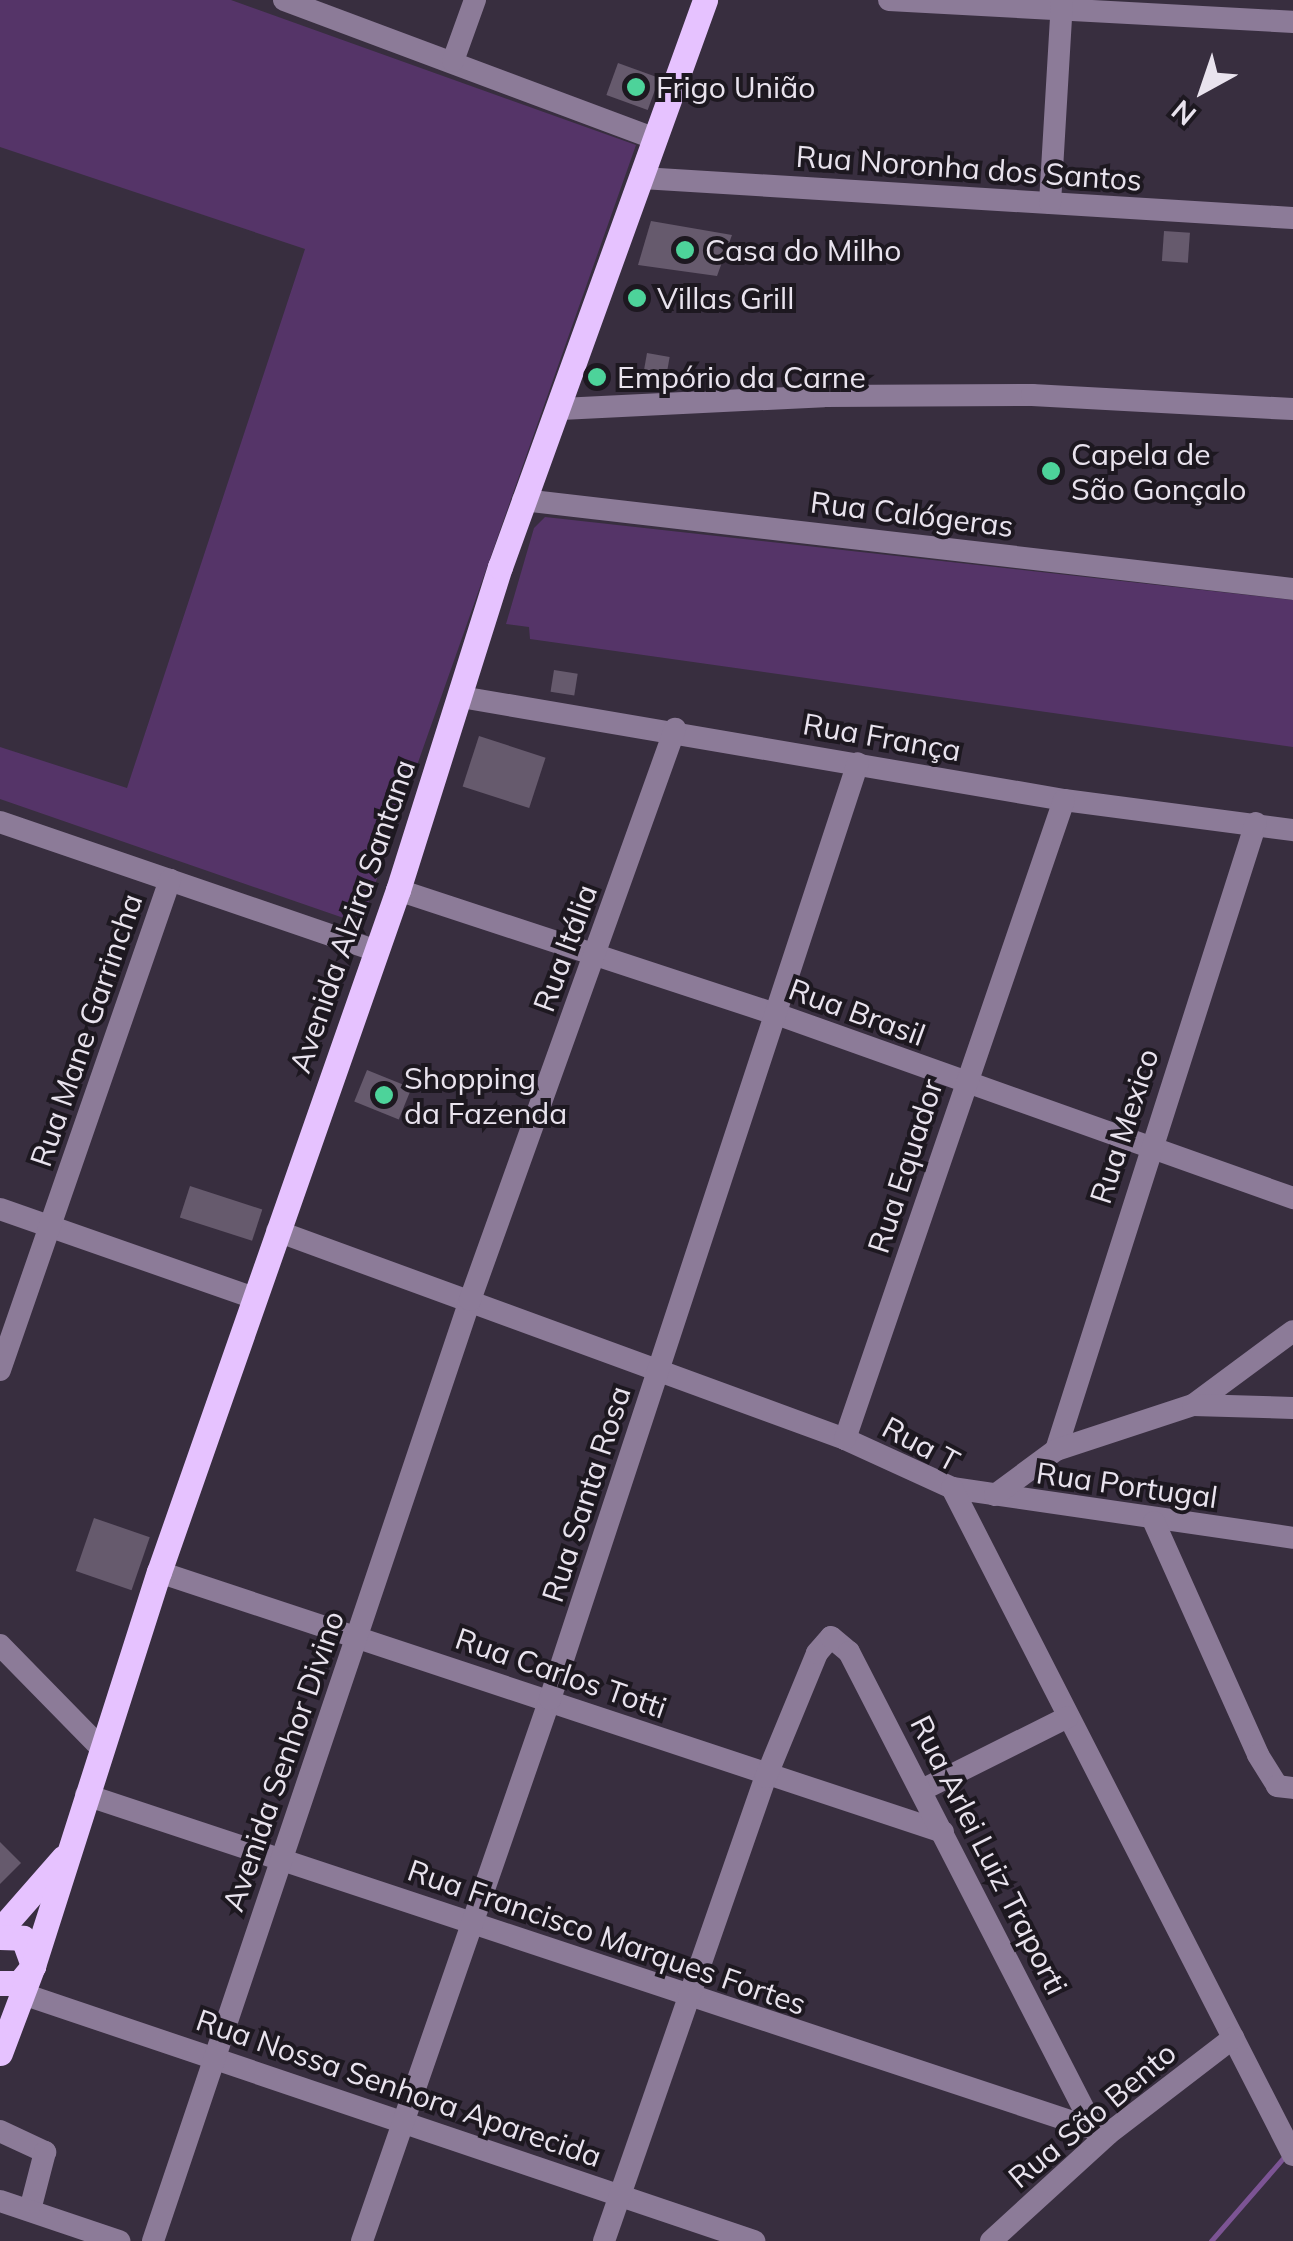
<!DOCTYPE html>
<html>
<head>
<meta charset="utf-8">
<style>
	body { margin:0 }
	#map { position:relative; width:1293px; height:2241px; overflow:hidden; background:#382e3f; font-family:Mulish,sans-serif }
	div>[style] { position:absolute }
	.green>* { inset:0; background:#553468 }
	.stream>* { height:5px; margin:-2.5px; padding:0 2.5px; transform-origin:2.5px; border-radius:2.5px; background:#7c5494 }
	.building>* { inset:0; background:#665a6d; transform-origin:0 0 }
	.minor>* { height:22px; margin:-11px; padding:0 11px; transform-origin:11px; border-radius:11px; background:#8c7b98 }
	.major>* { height:25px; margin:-12.5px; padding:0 12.5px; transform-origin:12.5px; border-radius:12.5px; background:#e6c2ff }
	.dots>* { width:28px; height:28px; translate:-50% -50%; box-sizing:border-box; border:5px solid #1d1820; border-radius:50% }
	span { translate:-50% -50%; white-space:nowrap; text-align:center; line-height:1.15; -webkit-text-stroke:8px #1d1820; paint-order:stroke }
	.poi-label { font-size:30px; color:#e9e3ee }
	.left { translate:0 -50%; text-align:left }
	.street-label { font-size:30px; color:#e9e3ee }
	.north { position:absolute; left:1153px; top:40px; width:100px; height:100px; -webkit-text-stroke:8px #1d1820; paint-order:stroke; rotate:220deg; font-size:28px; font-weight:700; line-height:40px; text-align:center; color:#e9e3ee }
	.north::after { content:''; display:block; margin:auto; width:35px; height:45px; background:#e9e3ee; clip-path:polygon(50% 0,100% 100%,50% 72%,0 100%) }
</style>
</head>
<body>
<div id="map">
	<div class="green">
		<i style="clip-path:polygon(0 0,231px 0,636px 145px,361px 924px,0 799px,0 747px,127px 788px,305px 249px,0 147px)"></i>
		<i style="clip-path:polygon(545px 517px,1293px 600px,1293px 747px,530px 639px,529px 627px,506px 624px,534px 528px)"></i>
	</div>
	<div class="stream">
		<i style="left:1211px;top:2241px;width:113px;rotate:-49deg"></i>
	</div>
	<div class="building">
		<i style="left:618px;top:63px;width:44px;height:34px;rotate:20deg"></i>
		<i style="clip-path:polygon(651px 221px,732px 235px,717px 276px,638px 265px)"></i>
		<i style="left:1164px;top:231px;width:26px;height:30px;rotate:4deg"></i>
		<i style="left:647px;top:353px;width:23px;height:31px;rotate:10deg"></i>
		<i style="left:554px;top:670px;width:24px;height:22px;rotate:9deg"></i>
		<i style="left:479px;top:736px;width:70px;height:53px;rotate:18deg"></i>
		<i style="left:367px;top:1070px;width:48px;height:34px;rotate:22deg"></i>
		<i style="left:190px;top:1186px;width:76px;height:33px;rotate:18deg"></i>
		<i style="left:94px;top:1518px;width:59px;height:56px;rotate:19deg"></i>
		<i style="clip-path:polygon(0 1842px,21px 1863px,0 1884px)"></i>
	</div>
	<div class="minor">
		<i style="left:284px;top:0;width:397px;rotate:20.5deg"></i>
		<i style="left:889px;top:0;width:405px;rotate:3.1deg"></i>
		<i style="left:453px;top:61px;width:65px;rotate:-70.2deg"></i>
		<i style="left:642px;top:178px;width:652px;rotate:3.52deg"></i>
		<i style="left:1050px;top:203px;width:203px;rotate:-86.6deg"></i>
		<i style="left:561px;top:409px;width:263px;rotate:-2.8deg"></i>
		<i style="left:824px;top:396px;width:208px;rotate:-0.3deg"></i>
		<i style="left:1032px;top:395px;width:261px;rotate:3.1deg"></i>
		<i style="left:523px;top:500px;width:775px;rotate:6.59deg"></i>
		<i style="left:461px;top:697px;width:612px;rotate:9.69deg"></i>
		<i style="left:1064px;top:800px;width:231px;rotate:7.5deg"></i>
		<i style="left:0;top:822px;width:398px;rotate:18.9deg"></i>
		<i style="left:398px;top:890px;width:401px;rotate:18.2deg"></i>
		<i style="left:779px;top:1015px;width:546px;rotate:19.6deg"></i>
		<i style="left:0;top:1209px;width:269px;rotate:19.3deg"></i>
		<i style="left:277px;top:1231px;width:605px;rotate:20.11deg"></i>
		<i style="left:845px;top:1439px;width:118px;rotate:24.6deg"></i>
		<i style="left:952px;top:1488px;width:345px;rotate:8.3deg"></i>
		<i style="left:0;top:1370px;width:519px;rotate:-70.87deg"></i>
		<i style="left:1193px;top:1405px;width:124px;rotate:-36.5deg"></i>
		<i style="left:845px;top:1439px;width:675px;rotate:-71.08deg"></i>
		<i style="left:1056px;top:1450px;width:658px;rotate:-72.31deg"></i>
		<i style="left:952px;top:1488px;width:749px;rotate:62.92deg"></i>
		<i style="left:995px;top:1495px;width:76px;rotate:-36.4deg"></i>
		<i style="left:1056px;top:1450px;width:144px;rotate:-18.2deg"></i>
		<i style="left:1193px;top:1405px;width:100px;rotate:1.7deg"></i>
		<i style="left:1154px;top:1522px;width:255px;rotate:65.9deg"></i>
		<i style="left:1258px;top:1755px;width:36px;rotate:58deg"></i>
		<i style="left:1277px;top:1786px;width:16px;rotate:7deg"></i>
		<i style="left:159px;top:1572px;width:826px;rotate:18.35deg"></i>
		<i style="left:0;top:1645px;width:144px;rotate:45.6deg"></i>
		<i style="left:922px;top:1790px;width:163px;rotate:-26.6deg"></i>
		<i style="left:86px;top:1795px;width:1071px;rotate:18.33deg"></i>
		<i style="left:23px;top:1994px;width:772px;rotate:18.67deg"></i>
		<i style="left:0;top:2131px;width:50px;rotate:25deg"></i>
		<i style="left:45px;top:2152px;width:60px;rotate:104.5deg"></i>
		<i style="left:0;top:2201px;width:126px;rotate:18.6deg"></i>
		<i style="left:153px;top:2241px;width:993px;rotate:-71.38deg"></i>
		<i style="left:470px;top:1300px;width:607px;rotate:-70.25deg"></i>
		<i style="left:362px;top:2241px;width:574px;rotate:-70.87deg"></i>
		<i style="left:550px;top:1699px;width:985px;rotate:-71.79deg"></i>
		<i style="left:604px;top:2241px;width:491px;rotate:-70.8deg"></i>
		<i style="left:766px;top:1777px;width:134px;rotate:-67.6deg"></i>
		<i style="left:817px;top:1653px;width:21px;rotate:-49deg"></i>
		<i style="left:831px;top:1637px;width:23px;rotate:40deg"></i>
		<i style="left:849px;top:1652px;width:536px;rotate:62.81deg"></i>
		<i style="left:991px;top:2241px;width:159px;rotate:-42.4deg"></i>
		<i style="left:1108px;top:2134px;width:158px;rotate:-37.5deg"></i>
	</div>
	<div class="major">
		<i style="left:0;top:1930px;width:96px;rotate:-48.8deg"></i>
		<i style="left:0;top:1937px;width:23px;rotate:2deg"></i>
		<i style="left:23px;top:1938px;width:30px;rotate:70deg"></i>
		<i style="left:33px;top:1966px;width:22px;rotate:129deg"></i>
		<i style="left:19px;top:1983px;width:19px;rotate:180deg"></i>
		<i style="left:33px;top:1966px;width:414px;rotate:-72.3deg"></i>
		<i style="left:159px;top:1572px;width:723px;rotate:-70.69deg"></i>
		<i style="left:398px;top:890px;width:339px;rotate:-72.5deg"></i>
		<i style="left:500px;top:567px;width:603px;rotate:-70.12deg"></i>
		<i style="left:0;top:2053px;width:88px;rotate:-69.3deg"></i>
	</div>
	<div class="dots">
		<i style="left:636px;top:87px;background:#4dd39a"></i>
		<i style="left:685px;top:250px;background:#4dd39a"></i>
		<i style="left:637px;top:298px;background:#4dd39a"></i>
		<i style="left:597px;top:377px;background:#4dd39a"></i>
		<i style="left:1051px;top:471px;background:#4dd39a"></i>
		<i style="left:384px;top:1095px;background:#4dd39a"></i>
	</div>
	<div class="poi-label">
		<span class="left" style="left:656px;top:87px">Frigo União</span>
		<span class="left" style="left:705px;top:250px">Casa do Milho</span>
		<span class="left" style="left:657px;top:298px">Villas Grill</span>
		<span class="left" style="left:617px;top:377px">Empório da Carne</span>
		<span class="left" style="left:1071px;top:471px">Capela de<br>São Gonçalo</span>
		<span class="left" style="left:404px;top:1095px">Shopping<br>da Fazenda</span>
	</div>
	<div class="street-label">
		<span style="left:969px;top:168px;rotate:4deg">Rua Noronha dos Santos</span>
		<span style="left:912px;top:514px;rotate:7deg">Rua Calógeras</span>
		<span style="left:882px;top:737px;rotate:10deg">Rua França</span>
		<span style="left:352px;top:916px;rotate:-71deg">Avenida Alzira Santana</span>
		<span style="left:565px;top:948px;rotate:-70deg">Rua Itália</span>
		<span style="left:857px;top:1012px;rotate:20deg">Rua Brasil</span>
		<span style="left:86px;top:1030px;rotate:-71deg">Rua Mane Garrincha</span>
		<span style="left:1124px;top:1126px;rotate:-72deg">Rua Mexico</span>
		<span style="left:905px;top:1166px;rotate:-72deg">Rua Equador</span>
		<span style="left:921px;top:1444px;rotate:28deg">Rua T</span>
		<span style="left:1127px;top:1485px;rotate:8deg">Rua Portugal</span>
		<span style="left:586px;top:1494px;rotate:-72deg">Rua Santa Rosa</span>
		<span style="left:561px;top:1673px;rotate:19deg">Rua Carlos Totti</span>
		<span style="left:283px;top:1761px;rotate:-71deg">Avenida Senhor Divino</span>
		<span style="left:989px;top:1855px;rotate:63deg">Rua Arlei Luiz Traporti</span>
		<span style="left:607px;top:1937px;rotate:19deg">Rua Francisco Marques Fortes</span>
		<span style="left:399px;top:2088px;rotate:19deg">Rua Nossa Senhora Aparecida</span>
		<span style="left:1092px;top:2115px;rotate:-40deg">Rua São Bento</span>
	</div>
	<div class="north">N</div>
</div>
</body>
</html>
